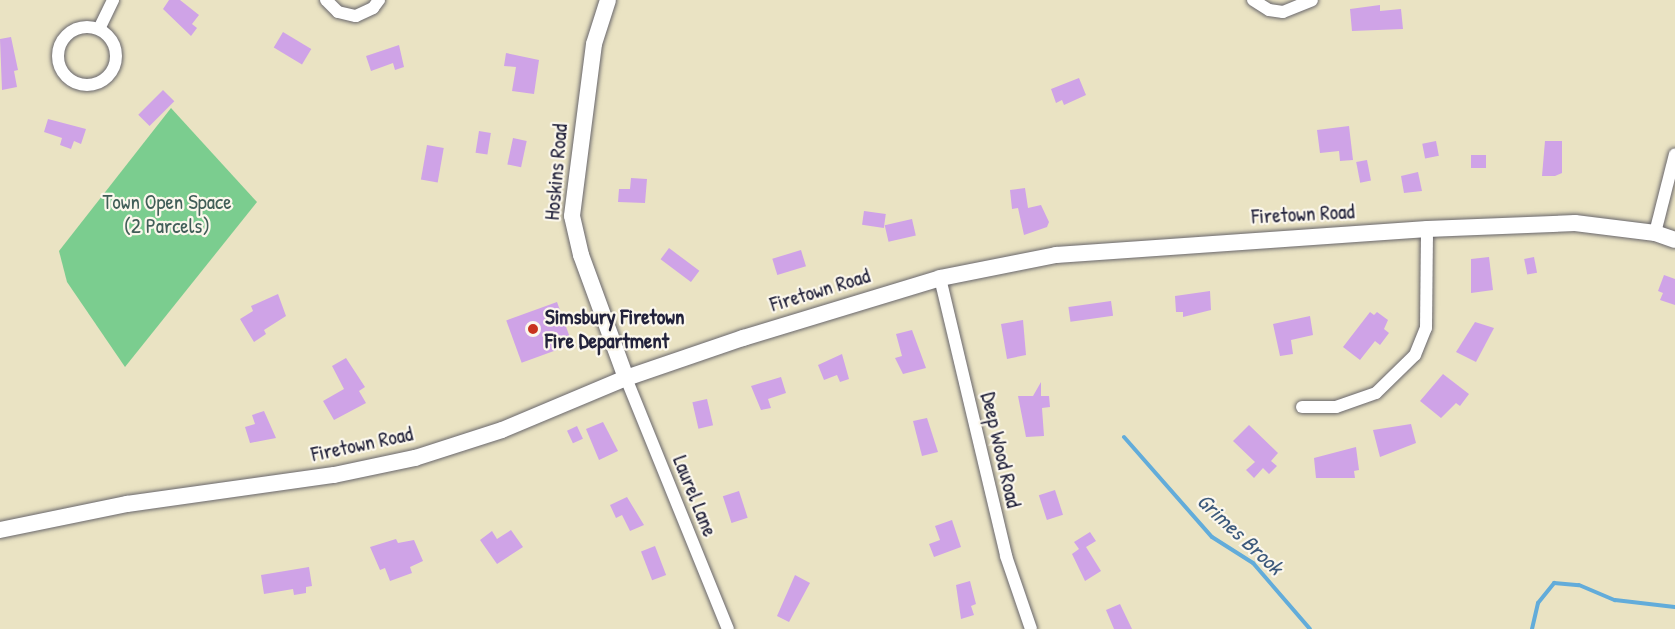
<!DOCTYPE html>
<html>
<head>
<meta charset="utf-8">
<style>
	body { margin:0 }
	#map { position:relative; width:1675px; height:629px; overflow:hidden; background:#eae3c3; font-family:"Patrick Hand",sans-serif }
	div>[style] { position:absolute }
	.green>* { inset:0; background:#7bcd8f }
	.stream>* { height:4px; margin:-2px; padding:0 2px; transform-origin:2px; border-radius:2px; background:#62acda }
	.building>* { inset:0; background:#cfa3e7; transform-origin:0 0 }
	.roads { filter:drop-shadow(0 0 2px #68666b) drop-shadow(0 0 2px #68666b) }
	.street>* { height:12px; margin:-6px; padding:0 6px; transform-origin:6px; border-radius:6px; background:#fff }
	.street>.ring { margin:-6px; padding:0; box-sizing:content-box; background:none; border:12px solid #fff; border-radius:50% }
	.secondary>* { height:16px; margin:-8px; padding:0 8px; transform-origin:8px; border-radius:8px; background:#fff }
	.dots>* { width:16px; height:16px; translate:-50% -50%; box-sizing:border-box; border:3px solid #fbf7ec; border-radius:50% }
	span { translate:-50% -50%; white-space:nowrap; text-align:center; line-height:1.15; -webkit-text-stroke:4.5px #fbf7ec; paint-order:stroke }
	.street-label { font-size:21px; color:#22223b }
	.park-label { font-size:21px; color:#415e58 }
	.poi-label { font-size:21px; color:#22223b; font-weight:700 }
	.left { translate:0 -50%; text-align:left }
	.water-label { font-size:22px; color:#3c597b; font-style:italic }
</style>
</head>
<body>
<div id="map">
	<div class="green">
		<i style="clip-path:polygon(171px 108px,257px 202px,125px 367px,67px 282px,59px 251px)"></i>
	</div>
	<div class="stream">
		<i style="left:1124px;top:437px;width:133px;rotate:48.7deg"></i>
		<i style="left:1212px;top:537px;width:49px;rotate:32.4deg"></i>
		<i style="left:1253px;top:563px;width:87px;rotate:49.2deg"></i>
		<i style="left:1532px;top:629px;width:27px;rotate:-77deg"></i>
		<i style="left:1538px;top:603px;width:26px;rotate:-51deg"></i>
		<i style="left:1554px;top:583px;width:25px;rotate:5deg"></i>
		<i style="left:1579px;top:585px;width:39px;rotate:23deg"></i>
		<i style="left:1615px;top:600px;width:60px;rotate:6.7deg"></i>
	</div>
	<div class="building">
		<i style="clip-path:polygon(169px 0,180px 0,199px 15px,192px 24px,197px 28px,191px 36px,163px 9px)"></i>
		<i style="clip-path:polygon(1380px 5px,1380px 11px,1401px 9px,1403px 29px,1352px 31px,1350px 9px)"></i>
		<i style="left:283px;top:32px;width:33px;height:18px;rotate:31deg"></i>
		<i style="clip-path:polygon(11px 37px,18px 70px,14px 71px,17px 87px,2px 90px,0 39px)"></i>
		<i style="clip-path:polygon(399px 45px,404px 67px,395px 70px,393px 63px,371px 71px,366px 56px)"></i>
		<i style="clip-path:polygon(506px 53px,539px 60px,534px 94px,512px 91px,516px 67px,504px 66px)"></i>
		<i style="clip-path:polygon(1079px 78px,1086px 95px,1064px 105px,1062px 100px,1056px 103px,1051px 89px)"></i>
		<i style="left:163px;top:90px;width:16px;height:35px;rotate:45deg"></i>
		<i style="clip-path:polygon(48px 119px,86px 129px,81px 144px,74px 141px,71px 149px,60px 145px,62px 138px,44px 132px)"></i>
		<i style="clip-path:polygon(1349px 126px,1353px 160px,1340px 161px,1339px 151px,1320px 153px,1317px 130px)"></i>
		<i style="left:479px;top:131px;width:12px;height:22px;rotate:9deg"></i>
		<i style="left:513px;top:138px;width:14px;height:27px;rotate:12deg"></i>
		<i style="left:1436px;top:141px;width:15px;height:14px;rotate:79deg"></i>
		<i style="clip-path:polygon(1545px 141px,1562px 141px,1562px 173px,1555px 176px,1542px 176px)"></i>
		<i style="left:427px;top:145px;width:17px;height:35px;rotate:10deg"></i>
		<i style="left:1471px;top:155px;width:15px;height:13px"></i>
		<i style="left:1367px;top:160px;width:21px;height:11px;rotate:79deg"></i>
		<i style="clip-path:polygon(1418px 172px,1422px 191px,1404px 193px,1401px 176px)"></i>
		<i style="clip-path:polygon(631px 178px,647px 179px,645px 203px,618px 202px,619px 189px,630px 189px)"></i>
		<i style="clip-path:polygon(1025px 188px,1028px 208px,1041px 205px,1049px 222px,1047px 227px,1024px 235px,1018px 208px,1012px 209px,1010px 190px)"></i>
		<i style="left:864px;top:211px;width:22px;height:14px;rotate:8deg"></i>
		<i style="left:912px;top:219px;width:17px;height:28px;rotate:77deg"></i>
		<i style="left:669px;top:248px;width:38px;height:14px;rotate:37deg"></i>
		<i style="left:801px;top:250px;width:17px;height:30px;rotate:73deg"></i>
		<i style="clip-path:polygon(1489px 257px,1493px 290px,1471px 293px,1471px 259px)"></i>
		<i style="left:1534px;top:257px;width:16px;height:10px;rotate:79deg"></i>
		<i style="clip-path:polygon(1664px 275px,1675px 279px,1675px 305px,1660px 300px,1663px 293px,1658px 291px)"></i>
		<i style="clip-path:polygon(1210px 291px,1211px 310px,1183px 317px,1183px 312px,1176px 312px,1175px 296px)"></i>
		<i style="clip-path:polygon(278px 294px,286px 316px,264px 330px,266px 334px,254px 342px,240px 319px,253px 311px,251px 306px)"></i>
		<i style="left:1111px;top:301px;width:15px;height:43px;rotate:82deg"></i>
		<i style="left:557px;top:302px;width:45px;height:54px;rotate:70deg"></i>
		<i style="clip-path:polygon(1370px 312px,1374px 315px,1377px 312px,1388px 320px,1384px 329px,1389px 333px,1380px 345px,1375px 341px,1360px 360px,1343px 347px)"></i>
		<i style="clip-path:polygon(1310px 316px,1313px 335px,1291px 340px,1293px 354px,1280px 356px,1273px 324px)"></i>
		<i style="clip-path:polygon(1023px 320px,1026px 355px,1007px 359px,1001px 324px)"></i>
		<i style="clip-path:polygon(1475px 322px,1494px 328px,1476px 362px,1456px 352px)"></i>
		<i style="clip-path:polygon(912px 330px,926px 368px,903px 374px,895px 358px,902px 356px,896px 334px)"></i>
		<i style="clip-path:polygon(842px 354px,849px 379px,840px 382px,837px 375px,824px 380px,818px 365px)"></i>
		<i style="clip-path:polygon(346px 358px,365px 387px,359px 391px,366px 403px,334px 420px,323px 401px,344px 389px,332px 366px)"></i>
		<i style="clip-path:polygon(1443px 374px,1469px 394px,1460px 406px,1456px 403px,1441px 418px,1420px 401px)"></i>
		<i style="clip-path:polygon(781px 377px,786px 393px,768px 399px,771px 408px,761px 410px,751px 386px)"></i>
		<i style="clip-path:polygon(1041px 382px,1041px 396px,1049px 396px,1050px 407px,1042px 408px,1044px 436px,1026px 437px,1018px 396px,1033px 396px)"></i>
		<i style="left:707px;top:399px;width:27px;height:15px;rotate:77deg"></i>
		<i style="clip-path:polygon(264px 411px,276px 438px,250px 443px,245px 427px,255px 424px,252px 415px)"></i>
		<i style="clip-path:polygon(927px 418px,938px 452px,922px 456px,913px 421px)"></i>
		<i style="clip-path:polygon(603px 422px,618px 451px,599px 460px,586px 429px)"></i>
		<i style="clip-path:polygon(1411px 424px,1416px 443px,1380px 457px,1373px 430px)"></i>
		<i style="clip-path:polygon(1249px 425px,1278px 453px,1271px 461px,1277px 466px,1269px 474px,1263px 468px,1254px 478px,1246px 470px,1255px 462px,1233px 441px)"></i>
		<i style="left:577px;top:426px;width:14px;height:11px;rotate:65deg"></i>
		<i style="clip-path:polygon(1356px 447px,1359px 470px,1354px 471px,1355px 478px,1316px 478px,1314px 458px)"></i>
		<i style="left:1055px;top:490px;width:26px;height:17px;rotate:72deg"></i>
		<i style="left:739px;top:491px;width:28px;height:17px;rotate:72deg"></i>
		<i style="clip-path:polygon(627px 497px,644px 525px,630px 531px,622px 515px,616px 518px,610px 505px)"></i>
		<i style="clip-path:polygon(952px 520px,961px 547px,934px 557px,929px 544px,940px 540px,935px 526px)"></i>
		<i style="clip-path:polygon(511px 530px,523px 547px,497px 564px,480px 540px,492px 531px,497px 539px)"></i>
		<i style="clip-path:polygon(1090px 532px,1096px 541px,1086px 547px,1101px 571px,1085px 581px,1072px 554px,1079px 549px,1074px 542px)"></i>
		<i style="clip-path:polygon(396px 539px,398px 543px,414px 540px,423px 561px,410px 567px,412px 573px,390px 581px,385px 568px,380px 570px,370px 547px)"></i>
		<i style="left:655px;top:546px;width:31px;height:15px;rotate:69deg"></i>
		<i style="clip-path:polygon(309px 567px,312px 586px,306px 587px,306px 593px,294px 595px,293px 589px,264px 594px,261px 575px)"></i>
		<i style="clip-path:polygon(795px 575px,810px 583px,789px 622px,777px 616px)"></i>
		<i style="clip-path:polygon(970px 581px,976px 604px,971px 606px,974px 615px,961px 619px,956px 585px)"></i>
		<i style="clip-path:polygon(1120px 604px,1132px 629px,1114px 629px,1106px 610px)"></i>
	</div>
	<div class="roads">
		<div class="street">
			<i style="left:326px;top:0;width:17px;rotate:45deg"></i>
			<i style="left:338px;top:12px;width:18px;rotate:13deg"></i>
			<i style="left:356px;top:16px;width:19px;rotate:-25deg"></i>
			<i style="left:373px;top:8px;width:10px;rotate:-53deg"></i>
			<i style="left:1253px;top:0;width:19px;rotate:32deg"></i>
			<i style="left:1269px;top:10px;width:14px;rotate:8deg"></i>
			<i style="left:1283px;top:12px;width:31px;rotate:-22deg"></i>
			<i class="ring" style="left:58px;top:27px;width:46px;height:46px"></i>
			<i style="left:99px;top:29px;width:32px;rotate:-64deg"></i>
			<i style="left:1655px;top:233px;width:81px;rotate:-75.8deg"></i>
			<i style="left:940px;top:278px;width:286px;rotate:76.6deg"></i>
			<i style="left:1006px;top:556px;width:77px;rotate:71.1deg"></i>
			<i style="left:626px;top:378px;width:271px;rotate:67.9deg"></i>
			<i style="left:1302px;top:407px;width:34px"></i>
			<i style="left:1336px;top:407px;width:42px;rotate:-19.3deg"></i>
			<i style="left:1376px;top:393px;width:54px;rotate:-44.3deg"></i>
			<i style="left:1415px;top:355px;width:29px;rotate:-68deg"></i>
			<i style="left:1426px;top:328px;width:99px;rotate:-89.4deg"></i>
		</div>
		<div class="secondary">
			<i style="left:608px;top:0;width:46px;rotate:107.7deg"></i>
			<i style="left:594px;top:44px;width:173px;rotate:97.3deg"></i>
			<i style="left:572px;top:216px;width:40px;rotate:77deg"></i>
			<i style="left:581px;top:255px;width:131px;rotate:69.9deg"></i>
			<i style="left:0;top:530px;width:130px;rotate:-11.6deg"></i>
			<i style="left:127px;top:504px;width:209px;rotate:-8deg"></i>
			<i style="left:334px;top:475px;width:83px;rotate:-11.9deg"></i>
			<i style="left:415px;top:458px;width:91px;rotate:-17.8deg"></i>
			<i style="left:502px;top:430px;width:134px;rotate:-22.8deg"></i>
			<i style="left:626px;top:378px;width:124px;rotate:-18.9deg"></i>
			<i style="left:743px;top:338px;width:206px;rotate:-16.9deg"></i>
			<i style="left:940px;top:278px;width:118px;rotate:-11.2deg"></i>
			<i style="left:1056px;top:255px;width:372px;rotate:-4deg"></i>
			<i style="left:1427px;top:229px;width:148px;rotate:-2.3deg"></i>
			<i style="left:1575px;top:223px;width:81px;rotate:7.1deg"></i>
			<i style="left:1655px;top:233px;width:21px;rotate:19deg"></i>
		</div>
	</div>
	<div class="dots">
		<i style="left:533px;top:329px;background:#c8321e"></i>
	</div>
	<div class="street-label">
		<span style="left:556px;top:172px;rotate:-85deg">Hoskins Road</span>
		<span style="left:1303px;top:214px;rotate:-3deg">Firetown Road</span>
		<span style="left:820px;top:290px;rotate:-17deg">Firetown Road</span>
		<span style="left:362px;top:444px;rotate:-12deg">Firetown Road</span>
		<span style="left:1001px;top:450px;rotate:77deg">Deep Wood Road</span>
		<span style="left:695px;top:496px;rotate:68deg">Laurel Lane</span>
	</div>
	<div class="park-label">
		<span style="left:167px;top:214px">Town Open Space<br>(2 Parcels)</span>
	</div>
	<div class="poi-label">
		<span class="left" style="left:545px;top:329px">Simsbury Firetown<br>Fire Department</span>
	</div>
	<div class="water-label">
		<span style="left:1240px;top:534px;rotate:43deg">Grimes Brook</span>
	</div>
</div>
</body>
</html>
